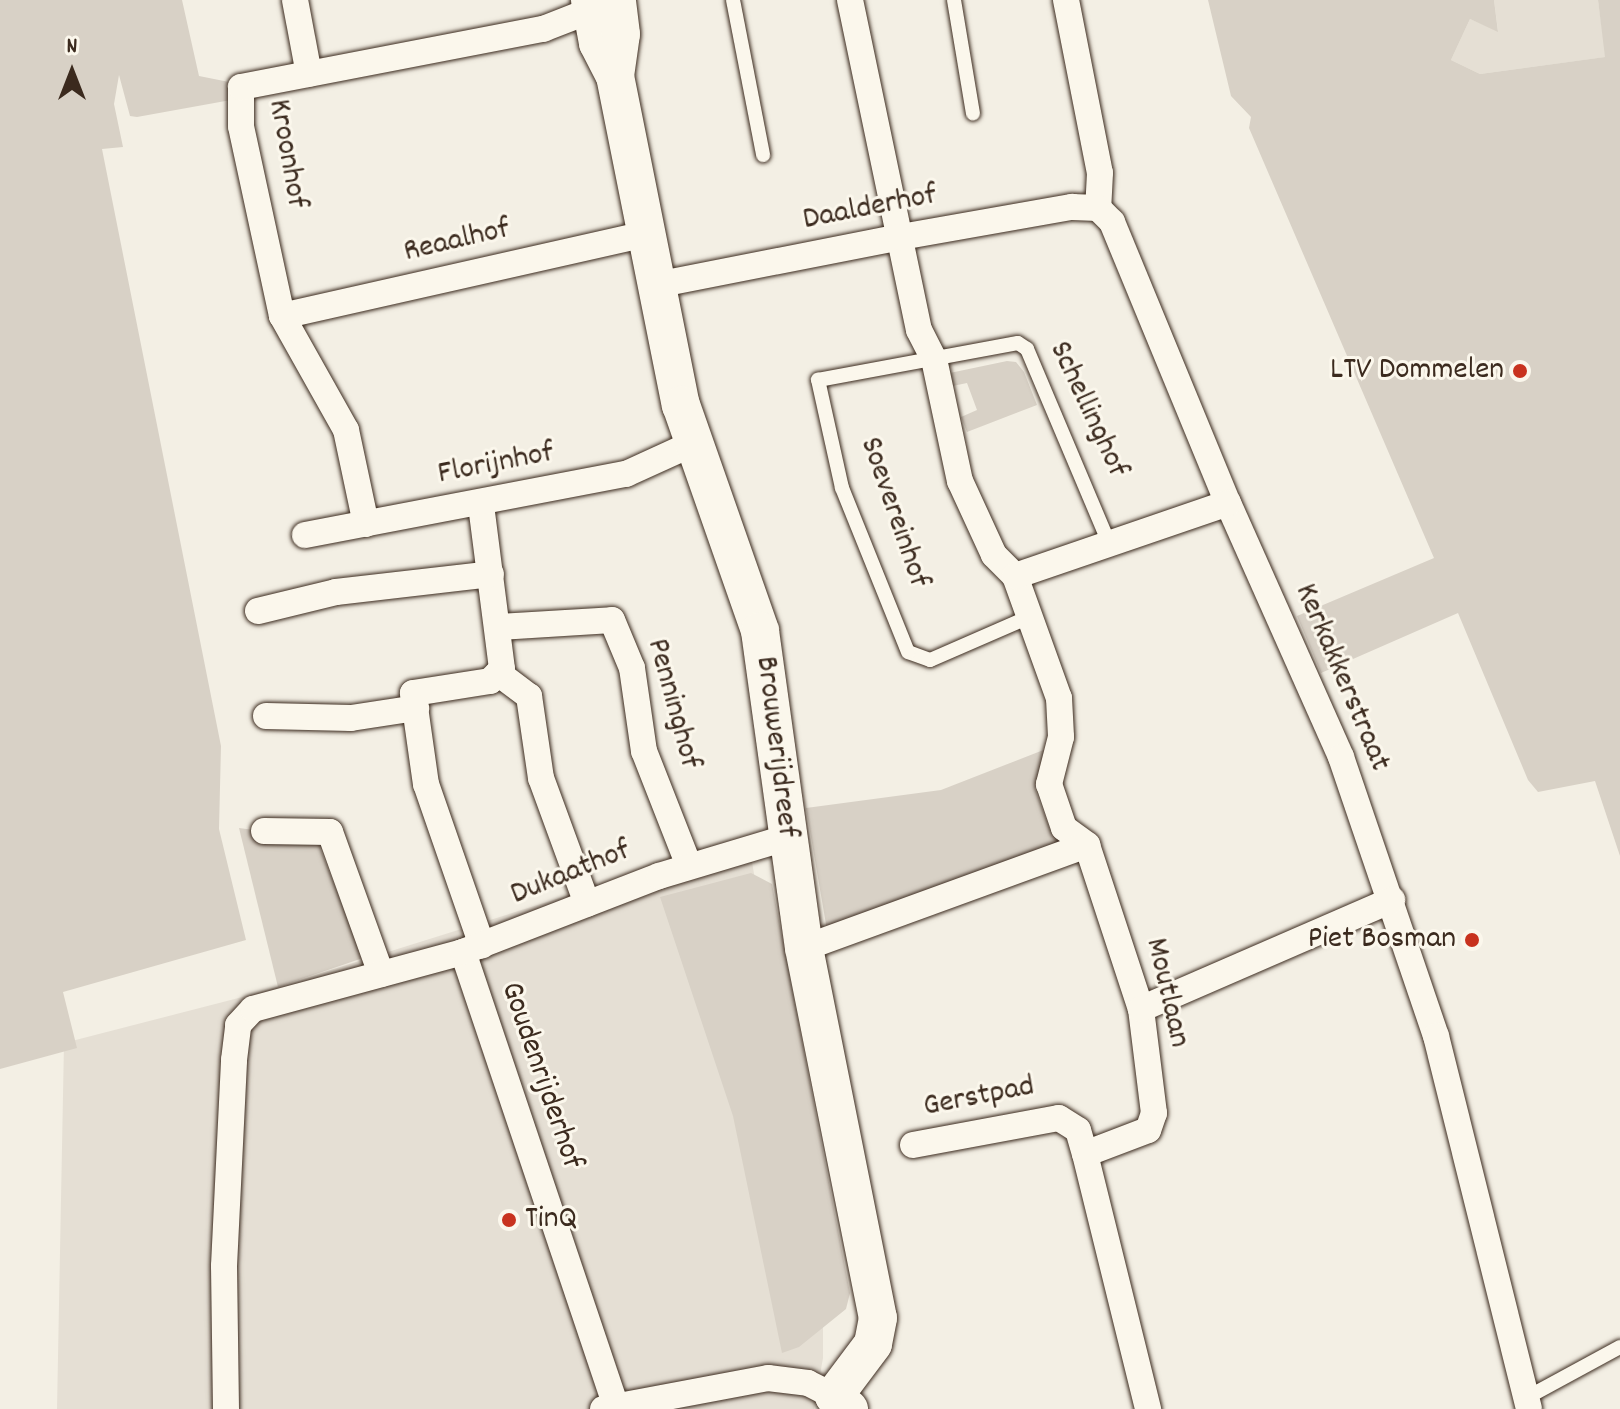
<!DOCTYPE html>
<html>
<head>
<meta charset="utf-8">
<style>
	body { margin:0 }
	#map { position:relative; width:1620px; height:1409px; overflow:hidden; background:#f3efe4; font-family:Dekko,sans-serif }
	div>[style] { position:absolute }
	.built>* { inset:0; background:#e5dfd4 }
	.green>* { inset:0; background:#d8d1c6 }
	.roads { filter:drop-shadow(0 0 2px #3b2a1e) drop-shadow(0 0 2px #3b2a1e) }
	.lane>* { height:14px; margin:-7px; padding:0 7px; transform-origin:7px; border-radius:7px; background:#fbf7ec }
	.street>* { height:26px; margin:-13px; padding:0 13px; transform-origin:13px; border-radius:13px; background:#fbf7ec }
	.secondary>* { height:38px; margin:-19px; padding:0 19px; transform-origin:19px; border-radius:19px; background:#fbf7ec }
	.dots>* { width:22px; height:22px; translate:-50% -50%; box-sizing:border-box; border:4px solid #fbf7ec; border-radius:50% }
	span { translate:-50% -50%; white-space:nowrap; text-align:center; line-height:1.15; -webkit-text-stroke:6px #fbf7ec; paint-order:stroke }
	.street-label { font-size:32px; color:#3b2a1e }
	.poi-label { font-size:32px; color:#3b2a1e }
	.right { translate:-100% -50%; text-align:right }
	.left { translate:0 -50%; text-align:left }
	.north { position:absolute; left:32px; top:32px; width:80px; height:80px; -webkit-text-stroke:6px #fbf7ec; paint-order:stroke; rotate:0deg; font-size:22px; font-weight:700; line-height:32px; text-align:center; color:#3b2a1e }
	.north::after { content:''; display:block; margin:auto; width:28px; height:36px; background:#3b2a1e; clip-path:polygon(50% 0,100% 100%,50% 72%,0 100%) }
</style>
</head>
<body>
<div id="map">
	<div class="built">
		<i style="clip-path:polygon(1494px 0,1598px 0,1606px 57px,1480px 74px,1451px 60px,1470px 19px,1498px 31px)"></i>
		<i style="clip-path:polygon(748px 839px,823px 1271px,823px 1358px,814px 1409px,57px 1409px,64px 1043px,254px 994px)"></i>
	</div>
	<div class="green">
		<i style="clip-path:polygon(0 0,182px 0,199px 76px,244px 85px,231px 100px,137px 117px,130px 116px,119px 75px,114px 104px,123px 147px,102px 149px,221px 746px,219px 829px,246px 940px,63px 992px,77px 1048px,0 1069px)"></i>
		<i style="clip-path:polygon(1208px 0,1494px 0,1498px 32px,1470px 19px,1451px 60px,1480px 74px,1605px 57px,1598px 0,1620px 0,1620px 856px,1595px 781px,1538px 792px,1528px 780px,1458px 613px,1321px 673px,1297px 616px,1434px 558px,1249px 128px,1251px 117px,1231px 96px)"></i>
		<i style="clip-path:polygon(1007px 361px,1016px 362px,1024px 372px,1037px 405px,967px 432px,961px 417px,977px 410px,967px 383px,948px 387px,945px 374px)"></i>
		<i style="clip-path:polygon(1046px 749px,1035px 789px,1050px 830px,1059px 834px,1066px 849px,828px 936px,806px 808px,941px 790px)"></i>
		<i style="clip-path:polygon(239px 828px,316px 838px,363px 958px,278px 987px)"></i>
		<i style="clip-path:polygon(751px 873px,772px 884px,850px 1293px,846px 1309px,799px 1347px,782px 1353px,733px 1116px,660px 897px)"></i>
	</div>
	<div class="roads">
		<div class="lane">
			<i style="left:733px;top:0;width:158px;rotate:79deg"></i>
			<i style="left:954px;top:0;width:115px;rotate:80.5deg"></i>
			<i style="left:1029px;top:617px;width:108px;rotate:156.5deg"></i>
			<i style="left:930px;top:660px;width:23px;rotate:-160deg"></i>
			<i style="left:908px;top:652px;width:177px;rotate:-111.9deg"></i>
			<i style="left:842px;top:488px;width:111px;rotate:-102.5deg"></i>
			<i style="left:818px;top:380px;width:203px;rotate:-10.5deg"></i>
			<i style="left:1018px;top:343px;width:11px;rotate:34deg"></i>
			<i style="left:1027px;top:349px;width:208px;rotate:67.1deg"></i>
			<i style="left:1526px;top:1398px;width:107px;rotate:-28.5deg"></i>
		</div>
		<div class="street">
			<i style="left:295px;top:0;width:75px;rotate:79.3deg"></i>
			<i style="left:850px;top:0;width:337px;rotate:78.2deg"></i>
			<i style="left:919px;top:330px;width:33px;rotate:63deg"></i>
			<i style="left:934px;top:359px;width:125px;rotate:78deg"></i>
			<i style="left:960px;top:481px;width:81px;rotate:65.3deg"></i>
			<i style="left:994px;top:555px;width:30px;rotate:45deg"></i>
			<i style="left:1015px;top:576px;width:130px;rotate:70.2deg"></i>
			<i style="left:1059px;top:698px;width:39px;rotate:87deg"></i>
			<i style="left:1061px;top:737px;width:49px;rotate:104.3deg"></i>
			<i style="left:1049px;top:784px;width:46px;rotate:71.2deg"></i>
			<i style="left:1064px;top:828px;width:29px;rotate:36deg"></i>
			<i style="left:1066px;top:0;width:176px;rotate:78.9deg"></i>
			<i style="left:1100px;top:173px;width:35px;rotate:93deg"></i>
			<i style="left:1098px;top:208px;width:20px;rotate:45deg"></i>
			<i style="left:1112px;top:222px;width:304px;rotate:67.6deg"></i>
			<i style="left:1228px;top:503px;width:278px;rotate:66deg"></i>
			<i style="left:1341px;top:757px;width:295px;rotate:71.2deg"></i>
			<i style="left:1436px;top:1036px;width:384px;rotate:76deg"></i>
			<i style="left:656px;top:285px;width:250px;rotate:-11.1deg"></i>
			<i style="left:901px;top:237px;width:174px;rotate:-10deg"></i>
			<i style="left:1072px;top:207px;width:26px;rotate:2deg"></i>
			<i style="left:282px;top:316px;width:373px;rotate:-12.7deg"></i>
			<i style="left:481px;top:505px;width:165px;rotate:82.7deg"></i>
			<i style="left:502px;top:669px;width:17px;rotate:135deg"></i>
			<i style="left:490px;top:681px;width:78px;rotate:171.1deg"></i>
			<i style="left:413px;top:693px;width:92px;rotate:81.9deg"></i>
			<i style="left:426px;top:784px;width:171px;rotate:70.9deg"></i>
			<i style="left:366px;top:524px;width:96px;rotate:-102deg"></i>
			<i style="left:346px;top:430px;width:131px;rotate:-119.3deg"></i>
			<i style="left:282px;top:316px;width:194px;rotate:-102.2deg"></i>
			<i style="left:241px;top:126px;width:39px;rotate:-90deg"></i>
			<i style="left:241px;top:87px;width:308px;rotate:-10.9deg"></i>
			<i style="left:543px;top:29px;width:69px;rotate:-21.3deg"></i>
			<i style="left:305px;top:535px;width:327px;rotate:-10.8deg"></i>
			<i style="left:626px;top:474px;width:75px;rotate:-24.5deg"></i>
			<i style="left:1015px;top:576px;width:225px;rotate:-18.9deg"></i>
			<i style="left:258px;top:611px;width:80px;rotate:-13.7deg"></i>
			<i style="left:336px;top:592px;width:156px;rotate:-6.6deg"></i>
			<i style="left:499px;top:627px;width:113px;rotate:-3.5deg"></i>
			<i style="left:612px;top:620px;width:52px;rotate:67.4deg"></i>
			<i style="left:632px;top:668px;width:84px;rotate:81.8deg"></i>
			<i style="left:644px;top:751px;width:123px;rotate:68.6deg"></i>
			<i style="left:498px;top:673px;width:39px;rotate:37deg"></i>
			<i style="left:529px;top:696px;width:83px;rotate:81.7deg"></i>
			<i style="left:541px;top:778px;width:134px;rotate:69.9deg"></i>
			<i style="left:266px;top:716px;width:85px;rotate:1.3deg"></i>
			<i style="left:351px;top:718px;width:66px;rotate:-8.7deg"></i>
			<i style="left:264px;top:831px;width:66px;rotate:0.9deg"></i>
			<i style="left:330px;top:832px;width:151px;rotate:70.2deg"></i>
			<i style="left:804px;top:948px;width:301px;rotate:-20deg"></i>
			<i style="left:1087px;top:845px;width:173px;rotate:71.8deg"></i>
			<i style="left:1141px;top:1009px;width:105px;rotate:82.9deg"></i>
			<i style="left:1154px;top:1113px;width:18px;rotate:109deg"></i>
			<i style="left:1148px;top:1130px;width:67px;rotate:159.1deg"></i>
			<i style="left:1085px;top:1154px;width:263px;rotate:76.1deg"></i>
			<i style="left:463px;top:952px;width:477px;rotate:71.4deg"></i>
			<i style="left:1141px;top:1009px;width:274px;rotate:-23.5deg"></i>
			<i style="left:913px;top:1145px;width:148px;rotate:-10.5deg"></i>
			<i style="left:1059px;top:1118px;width:22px;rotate:32deg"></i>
			<i style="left:1078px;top:1130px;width:25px;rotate:74deg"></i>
			<i style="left:226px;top:1409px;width:143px;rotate:-90.8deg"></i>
			<i style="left:224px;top:1266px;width:206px;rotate:-87.2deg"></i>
			<i style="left:234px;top:1060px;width:35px;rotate:-83deg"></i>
			<i style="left:238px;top:1025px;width:22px;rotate:-47deg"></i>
			<i style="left:253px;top:1009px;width:218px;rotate:-15.2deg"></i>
			<i style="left:463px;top:952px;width:210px;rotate:-21.2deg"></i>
			<i style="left:659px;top:876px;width:133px;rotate:-16.7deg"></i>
			<i style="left:603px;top:1409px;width:168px;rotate:-10.6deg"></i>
			<i style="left:768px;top:1378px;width:40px;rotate:7.1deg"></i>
			<i style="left:808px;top:1383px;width:29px;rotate:27deg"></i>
		</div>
		<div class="secondary">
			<i style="left:590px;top:0;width:44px;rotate:79.5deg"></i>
			<i style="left:598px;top:43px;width:37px;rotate:63deg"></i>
			<i style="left:615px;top:76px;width:336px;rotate:78.7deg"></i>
			<i style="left:681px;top:405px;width:239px;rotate:70.7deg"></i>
			<i style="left:760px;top:631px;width:320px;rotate:82.1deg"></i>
			<i style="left:804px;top:948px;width:377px;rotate:78.7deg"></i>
			<i style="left:878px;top:1318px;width:26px;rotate:101deg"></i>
			<i style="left:873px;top:1344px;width:65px;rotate:126.9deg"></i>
			<i style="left:834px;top:1396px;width:20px;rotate:41deg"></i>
			<i style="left:615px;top:76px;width:42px;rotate:-81.9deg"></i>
			<i style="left:621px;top:34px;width:34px;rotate:-97deg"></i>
		</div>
	</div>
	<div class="dots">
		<i style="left:1520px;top:371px;background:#c8321e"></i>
		<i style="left:1472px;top:940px;background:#c8321e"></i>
		<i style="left:509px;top:1220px;background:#c8321e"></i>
	</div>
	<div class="street-label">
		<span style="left:286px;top:154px;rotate:80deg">Kroonhof</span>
		<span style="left:870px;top:209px;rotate:-11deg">Daalderhof</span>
		<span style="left:457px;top:242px;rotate:-13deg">Reaalhof</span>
		<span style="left:1087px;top:410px;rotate:65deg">Schellinghof</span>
		<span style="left:496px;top:465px;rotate:-11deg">Florijnhof</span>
		<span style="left:893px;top:513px;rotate:71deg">Soevereinhof</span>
		<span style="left:1341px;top:678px;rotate:67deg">Kerkakkerstraat</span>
		<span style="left:672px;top:704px;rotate:75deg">Penninghof</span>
		<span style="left:775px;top:747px;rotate:83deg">Brouwerijdreef</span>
		<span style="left:571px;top:874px;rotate:-22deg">Dukaathof</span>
		<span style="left:1166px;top:993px;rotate:77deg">Moutlaan</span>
		<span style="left:540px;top:1076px;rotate:71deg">Goudenrijderhof</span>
		<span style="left:979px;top:1098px;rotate:-11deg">Gerstpad</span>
	</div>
	<div class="poi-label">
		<span class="right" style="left:1504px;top:371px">LTV Dommelen</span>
		<span class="right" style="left:1456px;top:940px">Piet Bosman</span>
		<span class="left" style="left:525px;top:1220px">TinQ</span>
	</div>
	<div class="north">N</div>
</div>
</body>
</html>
